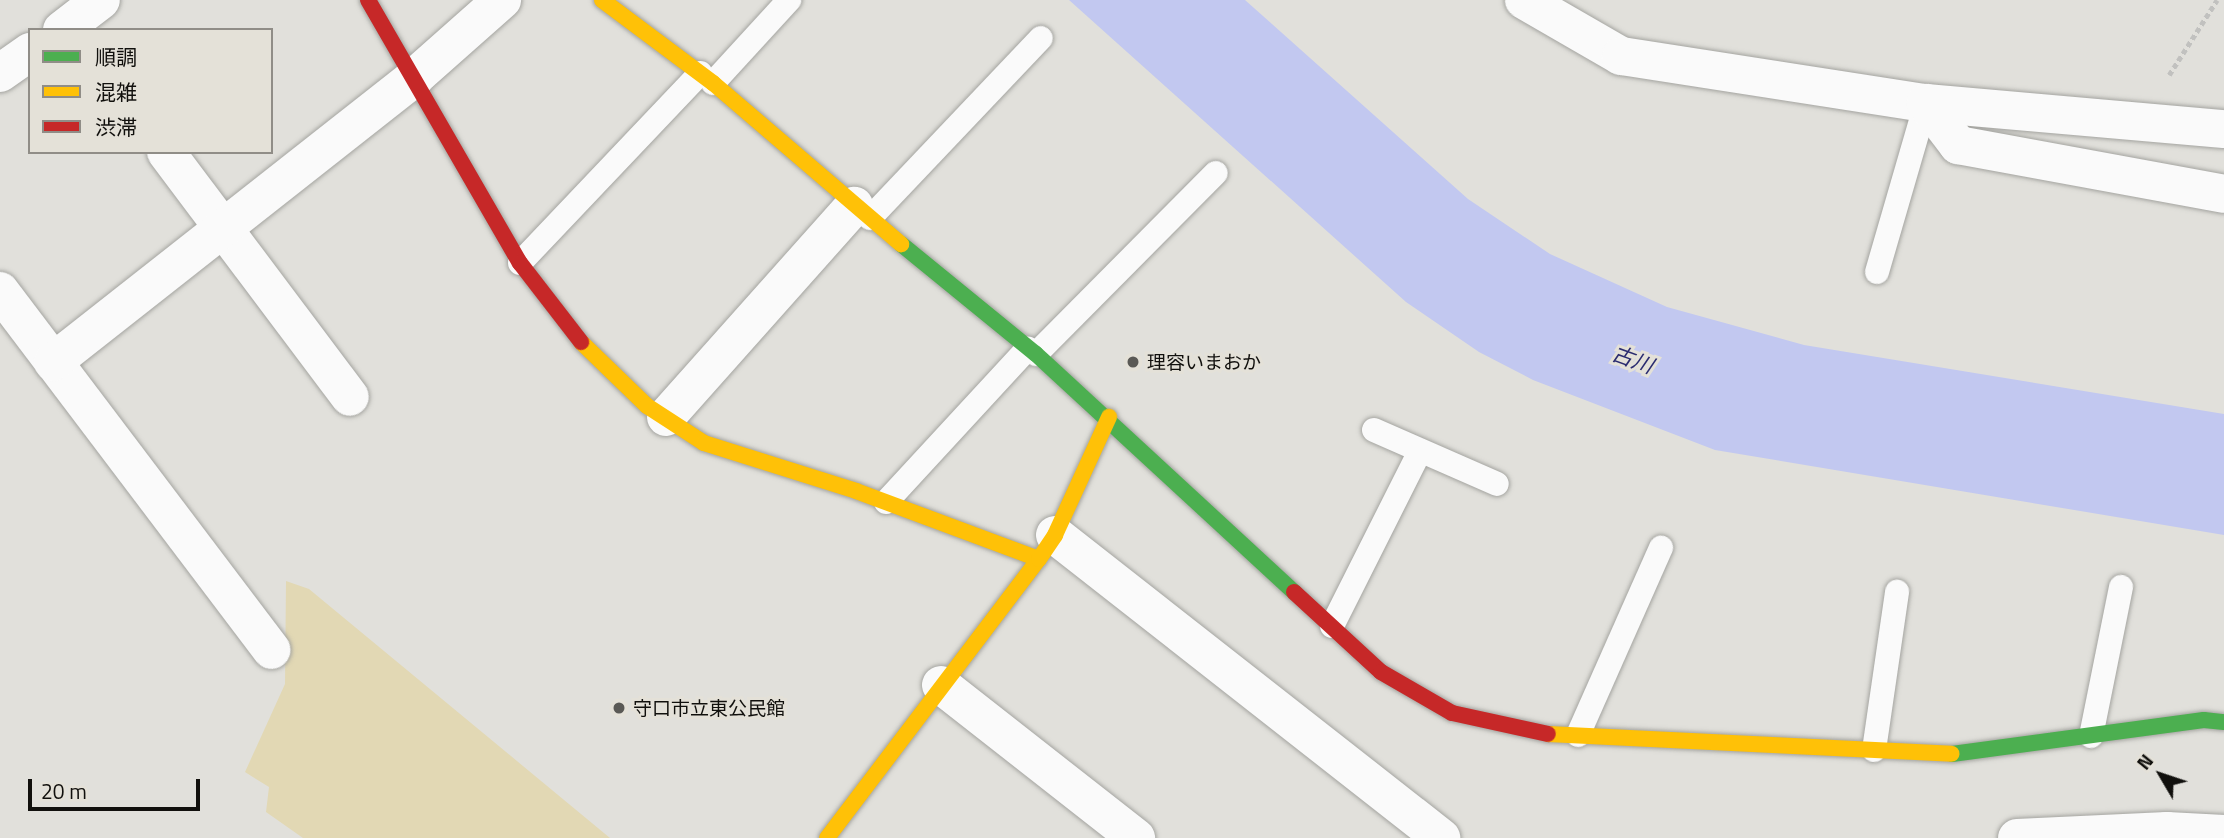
<!DOCTYPE html>
<html>
<head>
<meta charset="utf-8">
<style>
	body { margin:0 }
	#map { position:relative; width:2224px; height:838px; overflow:hidden; background:#e1e0db; font-family:"Titillium Web","Noto Sans JP",sans-serif }
	div>[style] { position:absolute }
	.green>* { inset:0; background:#e2d8b4 }
	.water>* { inset:0; background:#c2c8f0 }
	.path>* { height:4.5px; margin-top:-2.25px; transform-origin:0; background:repeating-linear-gradient(90deg,#c1c1bf 0 5px,transparent 0 8.5px) }
	.roads { filter:drop-shadow(0 0 2px #a4a4a0) drop-shadow(0 0 2px #a4a4a0) }
	.lane>* { height:24px; margin:-12px; padding:0 12px; transform-origin:12px; border-radius:12px; background:#fafafa }
	.street>* { height:38px; margin:-19px; padding:0 19px; transform-origin:19px; border-radius:19px; background:#fafafa }
	.fast>* { height:16px; margin:-8px; padding:0 8px; transform-origin:8px; border-radius:8px; background:#4caf50 }
	.slow>* { height:16px; margin:-8px; padding:0 8px; transform-origin:8px; border-radius:8px; background:#ffc107 }
	.jam>* { height:16px; margin:-8px; padding:0 8px; transform-origin:8px; border-radius:8px; background:#c62828 }
	.dots>* { width:19px; height:19px; translate:-50% -50%; box-sizing:border-box; border:4px solid #e4e1d8; border-radius:50% }
	span { translate:-50% -50%; white-space:nowrap; text-align:center; line-height:1.15; -webkit-text-stroke:6px #e4e1d8; paint-order:stroke }
	.poi-label { font-size:19px; color:#11100d }
	.left { translate:0 -50%; text-align:left }
	.water-label { font-size:21px; color:#2b2c70; font-style:italic }
	.legend { position:absolute; left:28px; top:28px; width:245px; height:126px; box-sizing:border-box; background:#e4e1d8; border:2px solid #908d87; margin:0; padding:9px 12px; list-style:none; font-size:21px; color:#11100d }
	.legend li { display:flex; align-items:center; gap:14px; height:35px }
	.legend b { width:35px; border:2px solid #908d87 }
	.north { position:absolute; left:2126px; top:740px; width:70px; height:70px; -webkit-text-stroke:5px #e4e1d8; paint-order:stroke; rotate:309deg; font-size:19px; font-weight:700; line-height:28px; text-align:center; color:#11100d }
	.north::after { content:''; display:block; margin:auto; width:24px; height:32px; background:#11100d; clip-path:polygon(50% 0,100% 100%,50% 72%,0 100%) }
	.scale { position:absolute; left:28px; top:779px; width:172px; height:32px; box-sizing:border-box; border:4px solid #11100d; border-top:0; padding-left:9px; font-size:21px; line-height:24px; white-space:nowrap; color:#11100d; -webkit-text-stroke:5px #e4e1d8; paint-order:stroke }
</style>
</head>
<body>
<div id="map">
	<div class="green">
		<i style="clip-path:polygon(286px 581px,309px 589px,610px 838px,303px 838px,266px 812px,269px 787px,245px 772px,285px 684px)"></i>
	</div>
	<div class="water">
		<i style="clip-path:polygon(1069px 0,1245px 0,1468px 199px,1550px 254px,1667px 307px,1804px 345px,2224px 414px,2224px 535px,1715px 450px,1533px 380px,1479px 352px,1406px 302px)"></i>
	</div>
	<div class="path">
		<i style="left:2169px;top:75px;width:89px;rotate:-57.4deg"></i>
	</div>
	<div class="roads">
		<div class="lane">
			<i style="left:713px;top:83px;width:113px;rotate:-47.5deg"></i>
			<i style="left:870px;top:218px;width:248px;rotate:-46.5deg"></i>
			<i style="left:520px;top:263px;width:262px;rotate:-46.5deg"></i>
			<i style="left:1877px;top:272px;width:176px;rotate:-73.8deg"></i>
			<i style="left:1036px;top:354px;width:255px;rotate:-45.2deg"></i>
			<i style="left:1374px;top:430px;width:134px;rotate:23.7deg"></i>
			<i style="left:886px;top:502px;width:209px;rotate:-47.3deg"></i>
			<i style="left:1332px;top:626px;width:196px;rotate:-63.3deg"></i>
			<i style="left:1578px;top:735px;width:205px;rotate:-66.1deg"></i>
			<i style="left:2091px;top:736px;width:152px;rotate:-78.6deg"></i>
			<i style="left:1874px;top:750px;width:160px;rotate:-81.7deg"></i>
		</div>
		<div class="street">
			<i style="left:1524px;top:0;width:112px;rotate:30deg"></i>
			<i style="left:1621px;top:56px;width:309px;rotate:8.8deg"></i>
			<i style="left:1926px;top:103px;width:53px;rotate:52.7deg"></i>
			<i style="left:1958px;top:145px;width:270px;rotate:10.4deg"></i>
			<i style="left:62px;top:30px;width:49px;rotate:-37.6deg"></i>
			<i style="left:0;top:73px;width:37px;rotate:-35deg"></i>
			<i style="left:1926px;top:103px;width:299px;rotate:5deg"></i>
			<i style="left:166px;top:152px;width:306px;rotate:53.1deg"></i>
			<i style="left:0;top:291px;width:450px;rotate:52.9deg"></i>
			<i style="left:53px;top:362px;width:462px;rotate:-38.2deg"></i>
			<i style="left:416px;top:76px;width:115px;rotate:-41.5deg"></i>
			<i style="left:666px;top:417px;width:283px;rotate:-48.3deg"></i>
			<i style="left:1055px;top:535px;width:491px;rotate:38.1deg"></i>
			<i style="left:941px;top:685px;width:248px;rotate:38.1deg"></i>
			<i style="left:2017px;top:838px;width:150px;rotate:-2.7deg"></i>
			<i style="left:2167px;top:831px;width:57px;rotate:3deg"></i>
		</div>
		<div class="fast">
			<i style="left:901px;top:244px;width:174px;rotate:39.2deg"></i>
			<i style="left:1036px;top:354px;width:351px;rotate:42.7deg"></i>
			<i style="left:1952px;top:754px;width:254px;rotate:-7.7deg"></i>
			<i style="left:2204px;top:720px;width:20px;rotate:6deg"></i>
		</div>
		<div class="slow">
			<i style="left:602px;top:0;width:139px;rotate:36.8deg"></i>
			<i style="left:713px;top:83px;width:248px;rotate:40.6deg"></i>
			<i style="left:581px;top:342px;width:92px;rotate:44.1deg"></i>
			<i style="left:647px;top:406px;width:68px;rotate:33deg"></i>
			<i style="left:704px;top:443px;width:159px;rotate:17.5deg"></i>
			<i style="left:856px;top:491px;width:195px;rotate:20.4deg"></i>
			<i style="left:1548px;top:734px;width:404px;rotate:2.8deg"></i>
			<i style="left:827px;top:838px;width:350px;rotate:-52.8deg"></i>
			<i style="left:1039px;top:559px;width:29px;rotate:-56deg"></i>
			<i style="left:1055px;top:535px;width:130px;rotate:-65.4deg"></i>
		</div>
		<div class="jam">
			<i style="left:368px;top:0;width:304px;rotate:60deg"></i>
			<i style="left:520px;top:263px;width:100px;rotate:52.3deg"></i>
			<i style="left:1294px;top:592px;width:118px;rotate:42.6deg"></i>
			<i style="left:1381px;top:672px;width:82px;rotate:30deg"></i>
			<i style="left:1452px;top:713px;width:98px;rotate:12.3deg"></i>
		</div>
	</div>
	<div class="dots">
		<i style="left:1133px;top:362px;background:#5a5955"></i>
		<i style="left:619px;top:708px;background:#5a5955"></i>
	</div>
	<div class="poi-label">
		<span class="left" style="left:1147px;top:362px">理容いまおか</span>
		<span class="left" style="left:633px;top:708px">守口市立東公民館</span>
	</div>
	<div class="water-label">
		<span style="left:1633px;top:359px;rotate:20deg">古川</span>
	</div>
	<ul class="legend">
	<li><b style="height:9px;background:#4caf50"></b>順調</li>
	<li><b style="height:9px;background:#ffc107"></b>混雑</li>
	<li><b style="height:9px;background:#c62828"></b>渋滞</li>
	</ul>
	<div class="north">N</div>
	<div class="scale">20 m</div>
</div>
</body>
</html>
